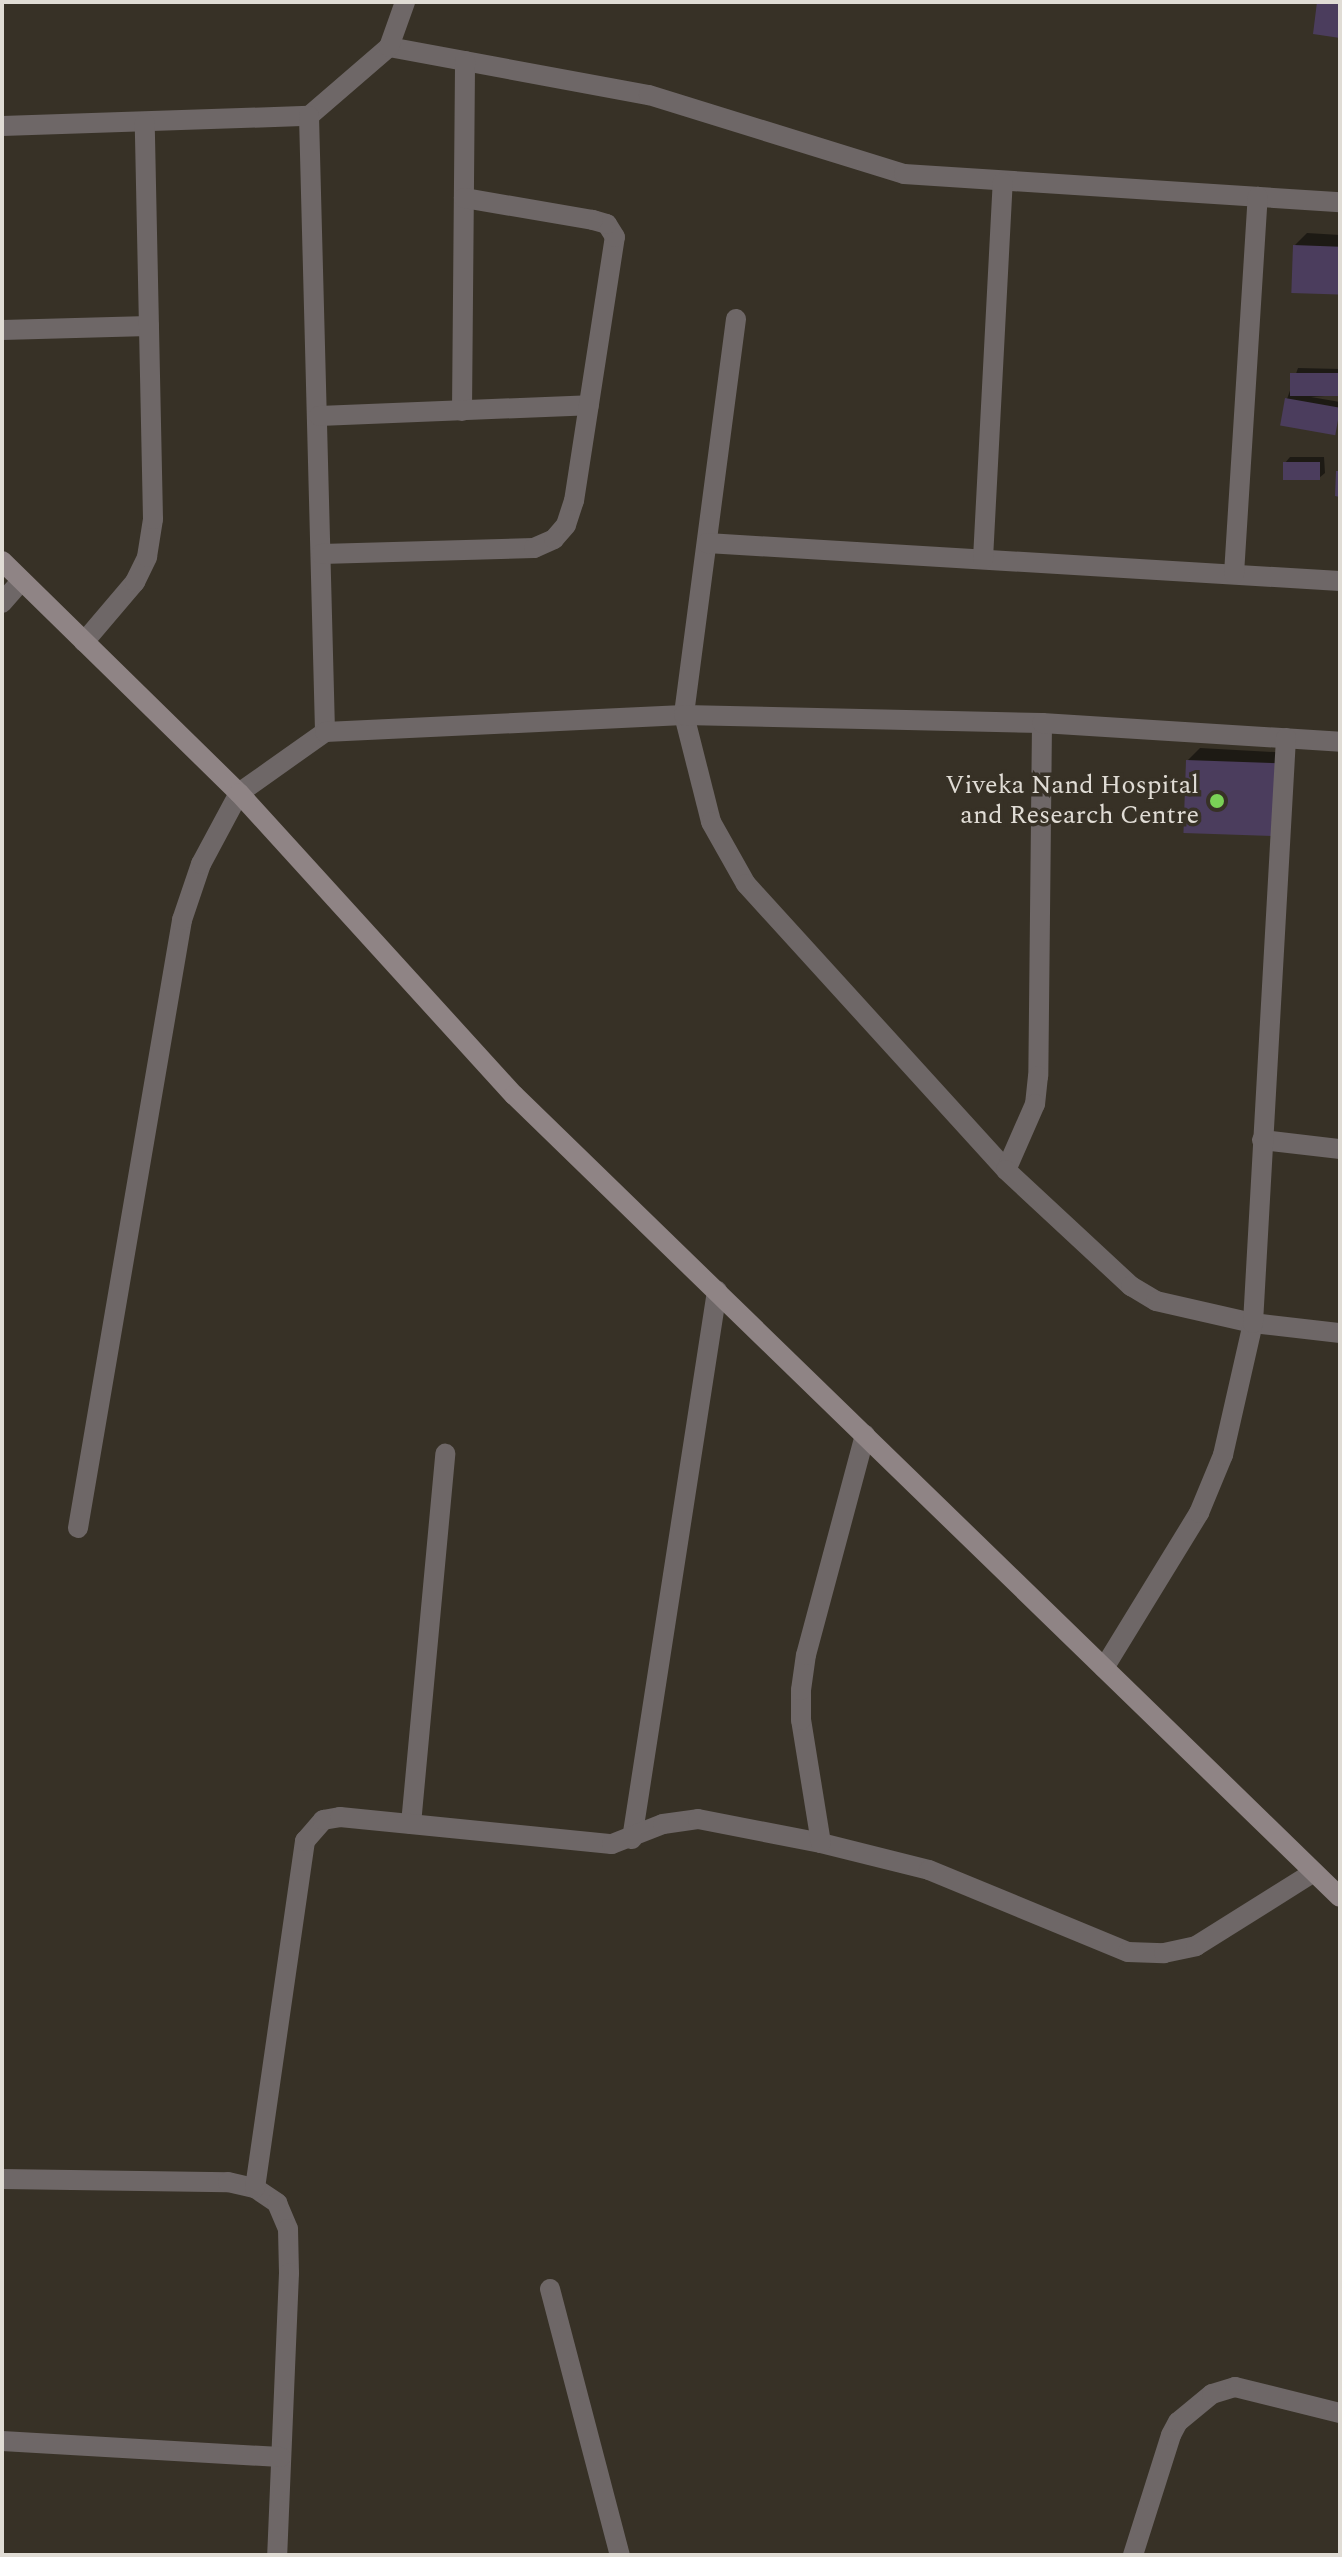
<!DOCTYPE html>
<html>
<head>
<meta charset="utf-8">
<style>
	body { margin:0 }
	#map { position:relative; width:1342px; height:2557px; overflow:hidden; background:#373126; font-family:Spectral,serif }
	div>[style] { position:absolute }
	.shadow>* { inset:0; background:#0007 }
	.building>* { inset:0; background:#4b3d5d; transform-origin:0 0 }
	.street>* { height:20px; margin:-10px; padding:0 10px; transform-origin:10px; border-radius:10px; background:#6e6767 }
	.secondary>* { height:20px; margin:-10px; padding:0 10px; transform-origin:10px; border-radius:10px; background:#8f8485 }
	.dots>* { width:22px; height:22px; translate:-50% -50%; box-sizing:border-box; border:4px solid #373126; border-radius:50% }
	span { translate:-50% -50%; white-space:nowrap; text-align:center; line-height:1.15; -webkit-text-stroke:7px #373126; paint-order:stroke }
	.poi-label { font-size:26px; color:#e0dcd5 }
	.right { translate:-100% -50%; text-align:right }
	.frame { position:absolute; inset:0; border:4px solid #e0dcd5; pointer-events:none }
</style>
</head>
<body>
<div id="map">
	<div class="shadow">
		<i style="clip-path:polygon(1307px 233px,1340px 235px,1340px 294px,1295px 245px)"></i>
		<i style="clip-path:polygon(1298px 368px,1340px 369px,1339px 395px,1311px 397px,1340px 402px,1335px 434px,1287px 399px)"></i>
		<i style="clip-path:polygon(1290px 457px,1324px 457px,1325px 473px,1319px 478px,1285px 463px)"></i>
		<i style="clip-path:polygon(1200px 748px,1291px 753px,1288px 823px,1188px 760px)"></i>
	</div>
	<div class="building">
		<i style="clip-path:polygon(1317px 2px,1340px 2px,1340px 38px,1313px 34px)"></i>
		<i style="left:1293px;top:245px;width:47px;height:48px;rotate:2deg"></i>
		<i style="left:1290px;top:373px;width:50px;height:23px"></i>
		<i style="left:1285px;top:398px;width:56px;height:28px;rotate:10deg"></i>
		<i style="left:1283px;top:462px;width:37px;height:18px"></i>
		<i style="clip-path:polygon(1336px 471px,1340px 471px,1340px 497px,1335px 496px)"></i>
		<i style="left:1186px;top:760px;width:94px;height:73px;rotate:2deg"></i>
	</div>
	<div class="street">
		<i style="left:389px;top:47px;width:264px;rotate:10.5deg"></i>
		<i style="left:649px;top:95px;width:267px;rotate:17.2deg"></i>
		<i style="left:904px;top:174px;width:437px;rotate:3.7deg"></i>
		<i style="left:309px;top:116px;width:106px;rotate:-40.8deg"></i>
		<i style="left:389px;top:47px;width:48px;rotate:-70.4deg"></i>
		<i style="left:2px;top:126px;width:307px;rotate:-1.9deg"></i>
		<i style="left:309px;top:116px;width:616px;rotate:88.51deg"></i>
		<i style="left:736px;top:319px;width:399px;rotate:97.5deg"></i>
		<i style="left:684px;top:715px;width:110px;rotate:75.8deg"></i>
		<i style="left:711px;top:822px;width:71px;rotate:60.6deg"></i>
		<i style="left:746px;top:884px;width:387px;rotate:47.7deg"></i>
		<i style="left:2px;top:330px;width:147px;rotate:-1.6deg"></i>
		<i style="left:462px;top:411px;width:350px;rotate:-89.5deg"></i>
		<i style="left:319px;top:416px;width:270px;rotate:-2.3deg"></i>
		<i style="left:707px;top:543px;width:634px;rotate:3.44deg"></i>
		<i style="left:321px;top:554px;width:213px;rotate:-1.6deg"></i>
		<i style="left:534px;top:548px;width:22px;rotate:-24deg"></i>
		<i style="left:554px;top:539px;width:18px;rotate:-49deg"></i>
		<i style="left:566px;top:525px;width:25px;rotate:-72deg"></i>
		<i style="left:574px;top:501px;width:267px;rotate:-81.2deg"></i>
		<i style="left:615px;top:237px;width:15px;rotate:-122deg"></i>
		<i style="left:607px;top:224px;width:15px;rotate:-164deg"></i>
		<i style="left:593px;top:220px;width:131px;rotate:-170.3deg"></i>
		<i style="left:983px;top:559px;width:377px;rotate:-87deg"></i>
		<i style="left:1234px;top:574px;width:378px;rotate:-86.4deg"></i>
		<i style="left:2px;top:603px;width:29px;rotate:-49deg"></i>
		<i style="left:84px;top:642px;width:79px;rotate:-49.6deg"></i>
		<i style="left:135px;top:582px;width:28px;rotate:-64deg"></i>
		<i style="left:147px;top:557px;width:38px;rotate:-81deg"></i>
		<i style="left:153px;top:519px;width:396px;rotate:-91.2deg"></i>
		<i style="left:1042px;top:723px;width:353px;rotate:90.6deg"></i>
		<i style="left:1038px;top:1076px;width:28px;rotate:96deg"></i>
		<i style="left:1035px;top:1104px;width:72px;rotate:113.7deg"></i>
		<i style="left:1006px;top:1170px;width:171px;rotate:42.9deg"></i>
		<i style="left:1131px;top:1286px;width:29px;rotate:31deg"></i>
		<i style="left:1156px;top:1301px;width:99px;rotate:12.8deg"></i>
		<i style="left:1253px;top:1323px;width:88px;rotate:6.6deg"></i>
		<i style="left:1262px;top:1140px;width:79px;rotate:6.6deg"></i>
		<i style="left:78px;top:1528px;width:617px;rotate:-80.29deg"></i>
		<i style="left:182px;top:920px;width:59px;rotate:-71.3deg"></i>
		<i style="left:201px;top:864px;width:81px;rotate:-61.8deg"></i>
		<i style="left:239px;top:793px;width:105px;rotate:-35.3deg"></i>
		<i style="left:325px;top:732px;width:359px;rotate:-2.7deg"></i>
		<i style="left:684px;top:715px;width:358px;rotate:1.3deg"></i>
		<i style="left:1042px;top:723px;width:299px;rotate:3.6deg"></i>
		<i style="left:1104px;top:1668px;width:182px;rotate:-58.5deg"></i>
		<i style="left:1199px;top:1513px;width:63px;rotate:-67.5deg"></i>
		<i style="left:1223px;top:1455px;width:135px;rotate:-77.2deg"></i>
		<i style="left:1253px;top:1323px;width:586px;rotate:-86.77deg"></i>
		<i style="left:411px;top:1824px;width:372px;rotate:-84.7deg"></i>
		<i style="left:632px;top:1839px;width:555px;rotate:-81.18deg"></i>
		<i style="left:821px;top:1843px;width:111px;rotate:14deg"></i>
		<i style="left:929px;top:1870px;width:215px;rotate:22.4deg"></i>
		<i style="left:1128px;top:1952px;width:36px;rotate:2deg"></i>
		<i style="left:1164px;top:1953px;width:33px;rotate:-12deg"></i>
		<i style="left:1196px;top:1946px;width:139px;rotate:-32.1deg"></i>
		<i style="left:2px;top:2179px;width:226px;rotate:0.8deg"></i>
		<i style="left:228px;top:2182px;width:28px;rotate:13deg"></i>
		<i style="left:255px;top:2188px;width:27px;rotate:34deg"></i>
		<i style="left:277px;top:2203px;width:28px;rotate:67deg"></i>
		<i style="left:288px;top:2229px;width:44px;rotate:88.7deg"></i>
		<i style="left:289px;top:2273px;width:282px;rotate:92.4deg"></i>
		<i style="left:255px;top:2188px;width:351px;rotate:-81.8deg"></i>
		<i style="left:305px;top:1841px;width:28px;rotate:-49deg"></i>
		<i style="left:323px;top:1820px;width:17px;rotate:-10deg"></i>
		<i style="left:340px;top:1817px;width:273px;rotate:5.7deg"></i>
		<i style="left:612px;top:1844px;width:55px;rotate:-21.4deg"></i>
		<i style="left:663px;top:1824px;width:35px;rotate:-8deg"></i>
		<i style="left:698px;top:1819px;width:125px;rotate:11deg"></i>
		<i style="left:821px;top:1843px;width:125px;rotate:-99.2deg"></i>
		<i style="left:801px;top:1720px;width:30px;rotate:-90deg"></i>
		<i style="left:801px;top:1690px;width:35px;rotate:-82deg"></i>
		<i style="left:806px;top:1655px;width:228px;rotate:-75deg"></i>
		<i style="left:550px;top:2289px;width:275px;rotate:75.3deg"></i>
		<i style="left:2px;top:2441px;width:279px;rotate:3.3deg"></i>
		<i style="left:1133px;top:2555px;width:126px;rotate:-72.4deg"></i>
		<i style="left:1171px;top:2435px;width:15px;rotate:-62deg"></i>
		<i style="left:1178px;top:2422px;width:44px;rotate:-39.5deg"></i>
		<i style="left:1212px;top:2394px;width:24px;rotate:-17deg"></i>
		<i style="left:1235px;top:2387px;width:108px;rotate:13.9deg"></i>
	</div>
	<div class="secondary">
		<i style="left:2px;top:561px;width:332px;rotate:44.4deg"></i>
		<i style="left:239px;top:793px;width:408px;rotate:47.7deg"></i>
		<i style="left:514px;top:1095px;width:1151px;rotate:44.16deg"></i>
	</div>
	<div class="dots">
		<i style="left:1217px;top:801px;background:#7ad156"></i>
	</div>
	<div class="poi-label">
		<span class="right" style="left:1199px;top:801px">Viveka Nand Hospital<br>and Research Centre</span>
	</div>
	<div class="frame"></div>
</div>
</body>
</html>
